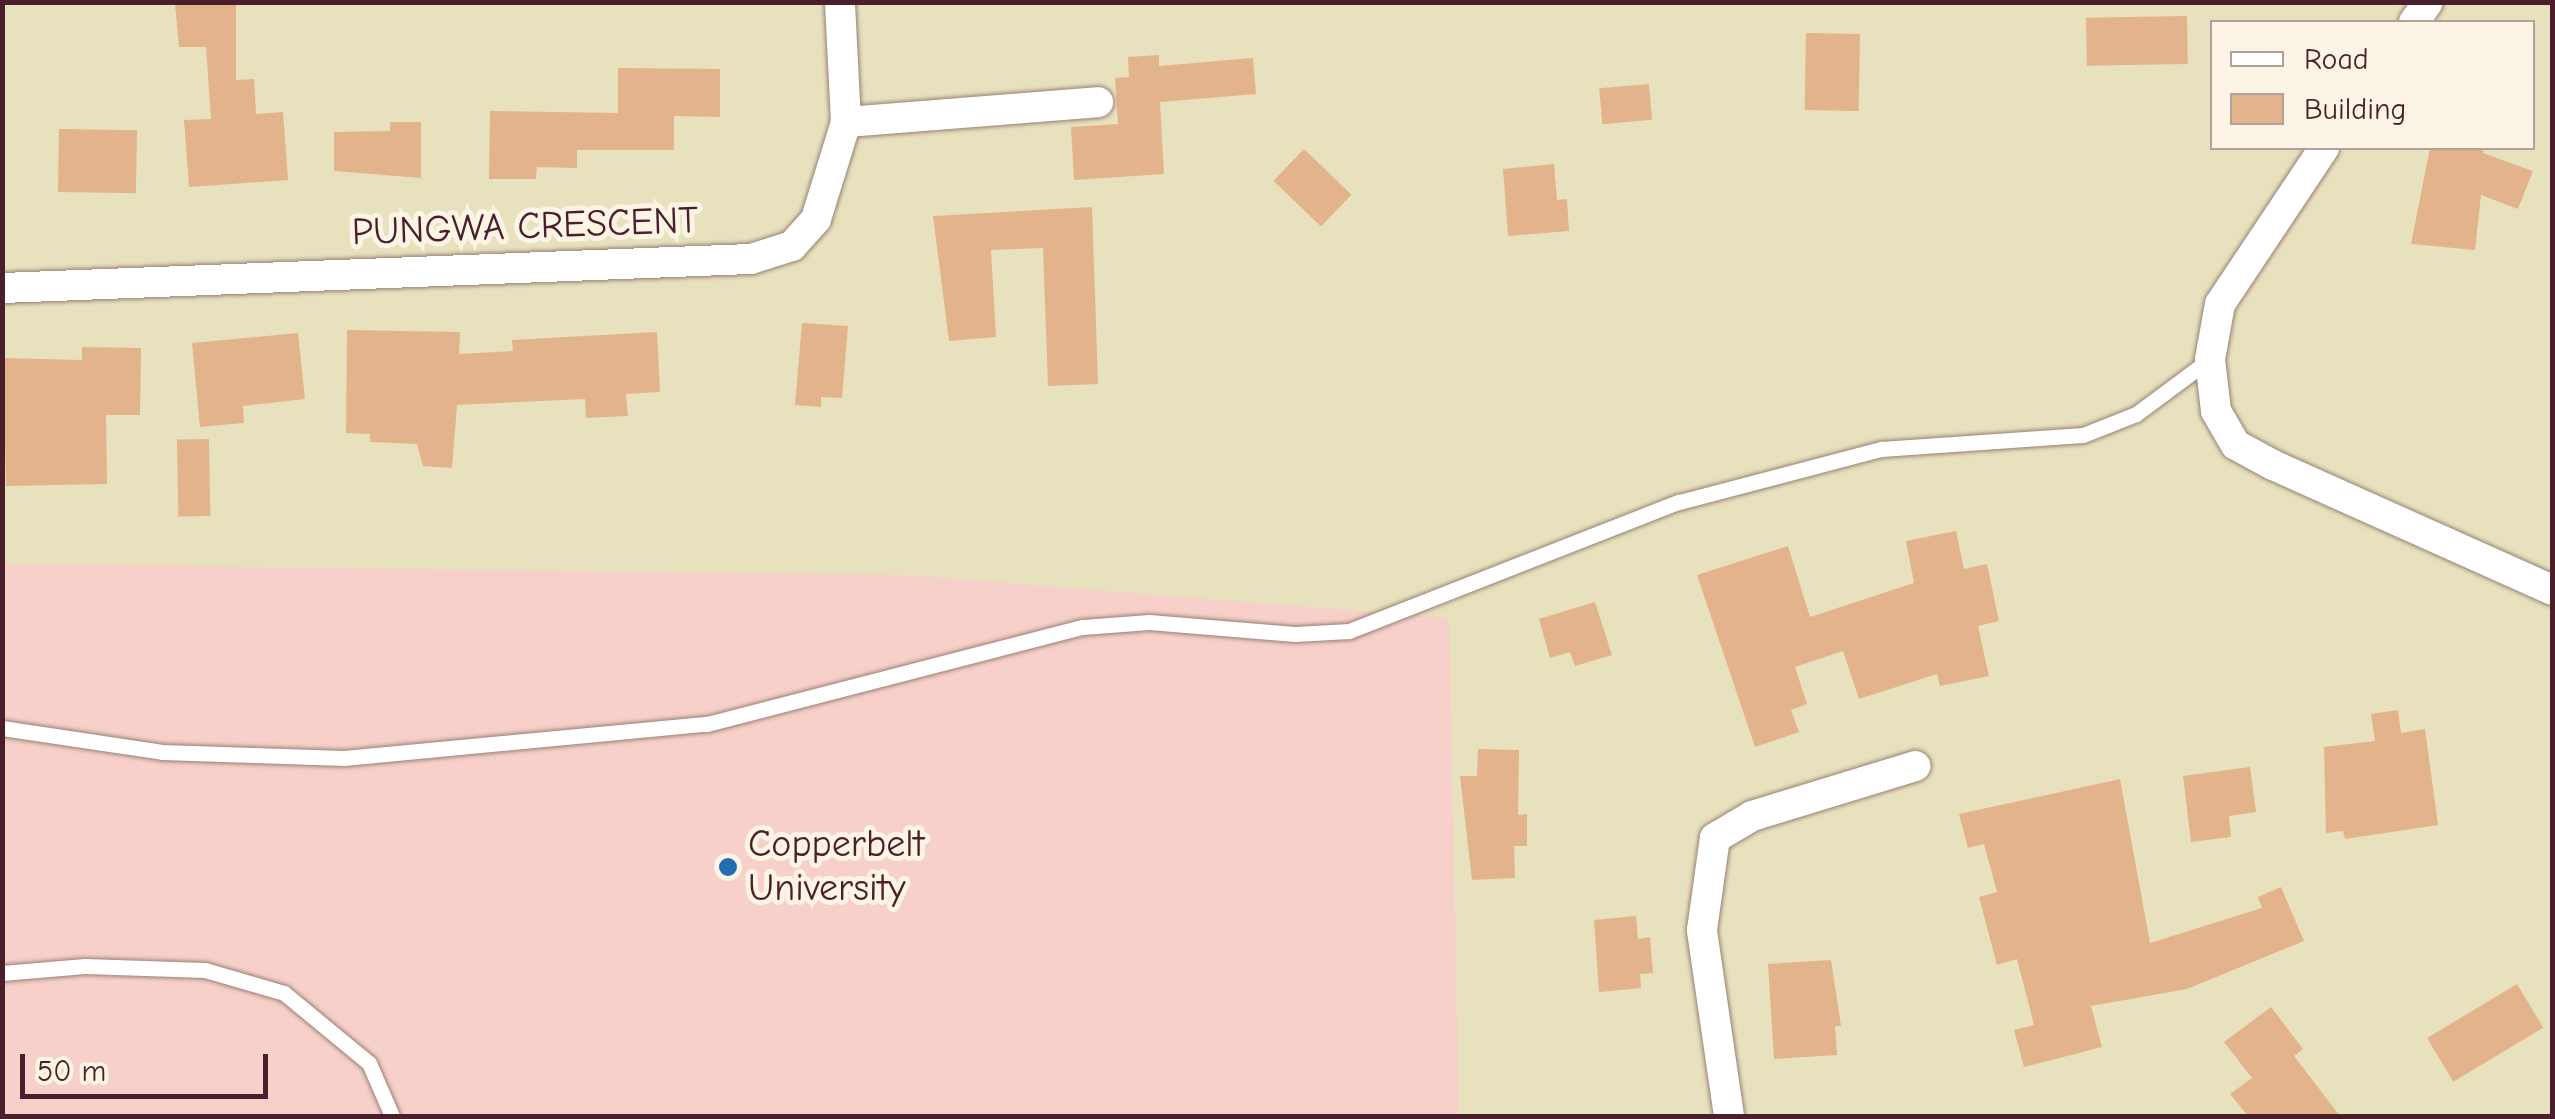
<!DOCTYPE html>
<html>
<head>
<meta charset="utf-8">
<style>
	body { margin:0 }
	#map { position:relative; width:2555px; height:1119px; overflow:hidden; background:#e8e1be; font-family:"Comic Neue",sans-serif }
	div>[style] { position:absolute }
	.built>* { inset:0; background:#f7d0ca }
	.building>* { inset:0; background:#e3b48c; transform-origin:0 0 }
	.roads { filter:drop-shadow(0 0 2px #998074) drop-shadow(0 0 2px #998074) }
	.lane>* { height:15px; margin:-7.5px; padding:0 7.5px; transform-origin:7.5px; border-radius:7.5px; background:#fff }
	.street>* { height:30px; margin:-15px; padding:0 15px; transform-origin:15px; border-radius:15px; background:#fff }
	.dots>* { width:28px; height:28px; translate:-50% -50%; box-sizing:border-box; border:5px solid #fcf5e5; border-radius:50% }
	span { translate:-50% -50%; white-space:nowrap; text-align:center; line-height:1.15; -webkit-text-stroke:10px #fcf5e5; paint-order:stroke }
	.street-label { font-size:38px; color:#4a1f2b }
	.poi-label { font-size:38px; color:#4a1f2b }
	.left { translate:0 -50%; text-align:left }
	.frame { position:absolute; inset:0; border:5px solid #4a1f2b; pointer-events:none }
	.legend { position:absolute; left:2210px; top:20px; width:325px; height:130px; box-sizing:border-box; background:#fcf5e5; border:2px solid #b59f9b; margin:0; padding:12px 18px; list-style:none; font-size:30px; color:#4a1f2b }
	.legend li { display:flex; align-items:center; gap:20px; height:50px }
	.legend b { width:50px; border:2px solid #b59f9b }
	.scale { position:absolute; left:20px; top:1054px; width:248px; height:45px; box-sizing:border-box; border:5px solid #4a1f2b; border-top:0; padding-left:12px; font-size:30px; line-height:35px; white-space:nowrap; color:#4a1f2b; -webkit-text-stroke:8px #fcf5e5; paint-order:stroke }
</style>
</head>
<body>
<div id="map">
	<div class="built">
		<i style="clip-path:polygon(3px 564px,906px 575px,1449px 618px,1459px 1116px,3px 1116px)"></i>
	</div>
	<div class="building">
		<i style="clip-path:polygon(175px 5px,236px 5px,236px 80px,254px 79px,256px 114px,283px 112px,288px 180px,189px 187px,184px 120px,211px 119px,206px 47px,179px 47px)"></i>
		<i style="left:2187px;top:16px;width:48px;height:101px;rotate:89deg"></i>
		<i style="left:1806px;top:33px;width:54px;height:77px;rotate:1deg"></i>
		<i style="clip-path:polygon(1159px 55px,1159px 66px,1253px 58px,1256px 94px,1160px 102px,1164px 174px,1074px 180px,1071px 127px,1118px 124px,1115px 78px,1129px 77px,1128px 57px)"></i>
		<i style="clip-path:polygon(618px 68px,720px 69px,720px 117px,674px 116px,674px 150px,577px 150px,577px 168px,537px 167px,536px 179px,489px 179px,490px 111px,618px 113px)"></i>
		<i style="left:1649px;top:84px;width:36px;height:50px;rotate:85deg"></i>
		<i style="clip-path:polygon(390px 122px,421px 122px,421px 178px,334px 171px,334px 132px,390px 131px)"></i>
		<i style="left:59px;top:129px;width:78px;height:63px;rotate:1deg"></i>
		<i style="clip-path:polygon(2430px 148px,2484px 148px,2483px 153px,2533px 171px,2518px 209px,2481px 195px,2475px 250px,2411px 244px)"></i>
		<i style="left:1304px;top:149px;width:66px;height:44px;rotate:44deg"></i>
		<i style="clip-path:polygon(1554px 164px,1557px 200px,1567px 199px,1569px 231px,1508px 236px,1503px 169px)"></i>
		<i style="clip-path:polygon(1092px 207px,1098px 384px,1048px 386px,1043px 248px,991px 250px,996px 337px,949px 341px,933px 216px)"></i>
		<i style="clip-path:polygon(802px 323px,848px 326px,842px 398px,821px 397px,821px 407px,795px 405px)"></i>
		<i style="clip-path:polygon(347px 330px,460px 332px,459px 354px,513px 351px,512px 340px,657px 332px,660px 392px,626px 394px,628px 416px,586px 418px,585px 399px,457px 405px,452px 468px,423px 466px,417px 444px,370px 442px,370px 434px,346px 433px)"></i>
		<i style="clip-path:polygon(298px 333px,305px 399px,243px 406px,244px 423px,200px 427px,192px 343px)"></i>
		<i style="clip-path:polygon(82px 347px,141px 348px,140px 415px,106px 415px,107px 484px,6px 486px,3px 358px,82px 360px)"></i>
		<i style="left:209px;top:439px;width:77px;height:32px;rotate:89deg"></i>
		<i style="clip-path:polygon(1956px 531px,1964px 569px,1987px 564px,1999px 621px,1978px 626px,1989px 676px,1940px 686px,1937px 674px,1859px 699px,1843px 651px,1795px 667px,1807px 704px,1791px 710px,1799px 732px,1755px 747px,1697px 575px,1788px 546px,1810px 617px,1914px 583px,1906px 541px)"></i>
		<i style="clip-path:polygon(1595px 602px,1612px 655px,1575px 666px,1570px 652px,1550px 658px,1539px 619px)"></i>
		<i style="clip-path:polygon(2398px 710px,2401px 733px,2425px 729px,2438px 825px,2345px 839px,2343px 831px,2326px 833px,2324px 747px,2375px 741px,2371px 714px)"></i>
		<i style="clip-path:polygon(1478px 749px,1519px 750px,1518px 815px,1527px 814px,1527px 846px,1514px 846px,1515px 878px,1472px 880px,1460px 776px,1477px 776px)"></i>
		<i style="clip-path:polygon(2250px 767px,2256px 812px,2229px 816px,2231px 837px,2191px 842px,2183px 776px)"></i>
		<i style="clip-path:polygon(2120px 779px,2150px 943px,2262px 908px,2258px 897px,2281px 887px,2304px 941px,2187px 989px,2091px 1006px,2102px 1047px,2024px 1067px,2014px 1030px,2034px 1025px,2017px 959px,1997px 965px,1979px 897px,1997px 892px,1984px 844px,1968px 848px,1959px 814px)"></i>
		<i style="clip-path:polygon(1636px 916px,1638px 939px,1650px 937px,1653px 973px,1640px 974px,1641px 988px,1599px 992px,1594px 920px)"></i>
		<i style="clip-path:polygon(1831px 960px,1841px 1026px,1835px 1026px,1837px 1055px,1774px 1059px,1768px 964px)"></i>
		<i style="left:2517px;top:984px;width:51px;height:105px;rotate:59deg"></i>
		<i style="clip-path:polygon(2271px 1007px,2303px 1049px,2294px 1056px,2340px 1116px,2248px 1116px,2230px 1094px,2252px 1078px,2224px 1042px)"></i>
	</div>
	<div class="roads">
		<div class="lane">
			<i style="left:2px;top:728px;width:162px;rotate:8.5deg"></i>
			<i style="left:162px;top:752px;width:182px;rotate:1.9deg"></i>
			<i style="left:344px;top:758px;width:365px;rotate:-5.4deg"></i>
			<i style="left:707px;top:724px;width:388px;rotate:-14.5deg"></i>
			<i style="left:1083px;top:627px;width:66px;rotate:-4.3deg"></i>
			<i style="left:1149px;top:622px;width:146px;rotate:4.7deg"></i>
			<i style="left:1295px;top:634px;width:54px;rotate:-3.2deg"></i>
			<i style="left:1349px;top:631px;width:354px;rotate:-21.4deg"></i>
			<i style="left:1679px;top:502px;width:209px;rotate:-14.7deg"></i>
			<i style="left:1881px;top:449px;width:202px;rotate:-4deg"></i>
			<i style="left:2083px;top:435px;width:57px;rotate:-21.6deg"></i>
			<i style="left:2136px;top:414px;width:92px;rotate:-36.6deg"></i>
			<i style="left:2px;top:973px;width:83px;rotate:-4.8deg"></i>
			<i style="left:85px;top:966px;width:120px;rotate:1.9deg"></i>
			<i style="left:205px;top:970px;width:82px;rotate:16.2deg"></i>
			<i style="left:284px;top:993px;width:110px;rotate:39.5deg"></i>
			<i style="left:369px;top:1063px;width:58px;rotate:66.5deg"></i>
		</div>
		<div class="street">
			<i style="left:2414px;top:22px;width:24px;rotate:-55deg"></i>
			<i style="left:846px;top:122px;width:253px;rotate:-4.5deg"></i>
			<i style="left:2324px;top:148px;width:187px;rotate:123.7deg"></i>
			<i style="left:2220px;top:304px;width:56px;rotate:100.3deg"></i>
			<i style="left:2210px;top:359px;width:52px;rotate:83.4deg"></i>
			<i style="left:2216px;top:411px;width:39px;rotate:60deg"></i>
			<i style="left:2236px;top:445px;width:42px;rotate:28.4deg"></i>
			<i style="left:2273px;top:465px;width:306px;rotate:24.1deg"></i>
			<i style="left:2px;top:288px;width:750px;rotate:-2.22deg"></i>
			<i style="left:751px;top:259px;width:43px;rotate:-17.6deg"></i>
			<i style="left:792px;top:246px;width:36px;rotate:-48deg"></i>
			<i style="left:816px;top:219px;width:102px;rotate:-72.8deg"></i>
			<i style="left:846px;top:122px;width:120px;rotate:-92.9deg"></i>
			<i style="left:1729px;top:1116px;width:188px;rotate:-98.3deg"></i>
			<i style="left:1702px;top:930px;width:93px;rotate:-82deg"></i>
			<i style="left:1715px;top:838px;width:43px;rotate:-30.7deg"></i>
			<i style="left:1752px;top:816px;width:171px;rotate:-17deg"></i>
		</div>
	</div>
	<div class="dots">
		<i style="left:728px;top:867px;background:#1f6fb2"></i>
	</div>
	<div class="street-label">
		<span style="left:525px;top:227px;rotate:-2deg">PUNGWA CRESCENT</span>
	</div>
	<div class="poi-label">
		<span class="left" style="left:748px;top:867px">Copperbelt<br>University</span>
	</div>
	<div class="frame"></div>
	<ul class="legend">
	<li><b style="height:12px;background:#fff"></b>Road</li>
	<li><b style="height:28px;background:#e3b48c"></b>Building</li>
	</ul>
	<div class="scale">50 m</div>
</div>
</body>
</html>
